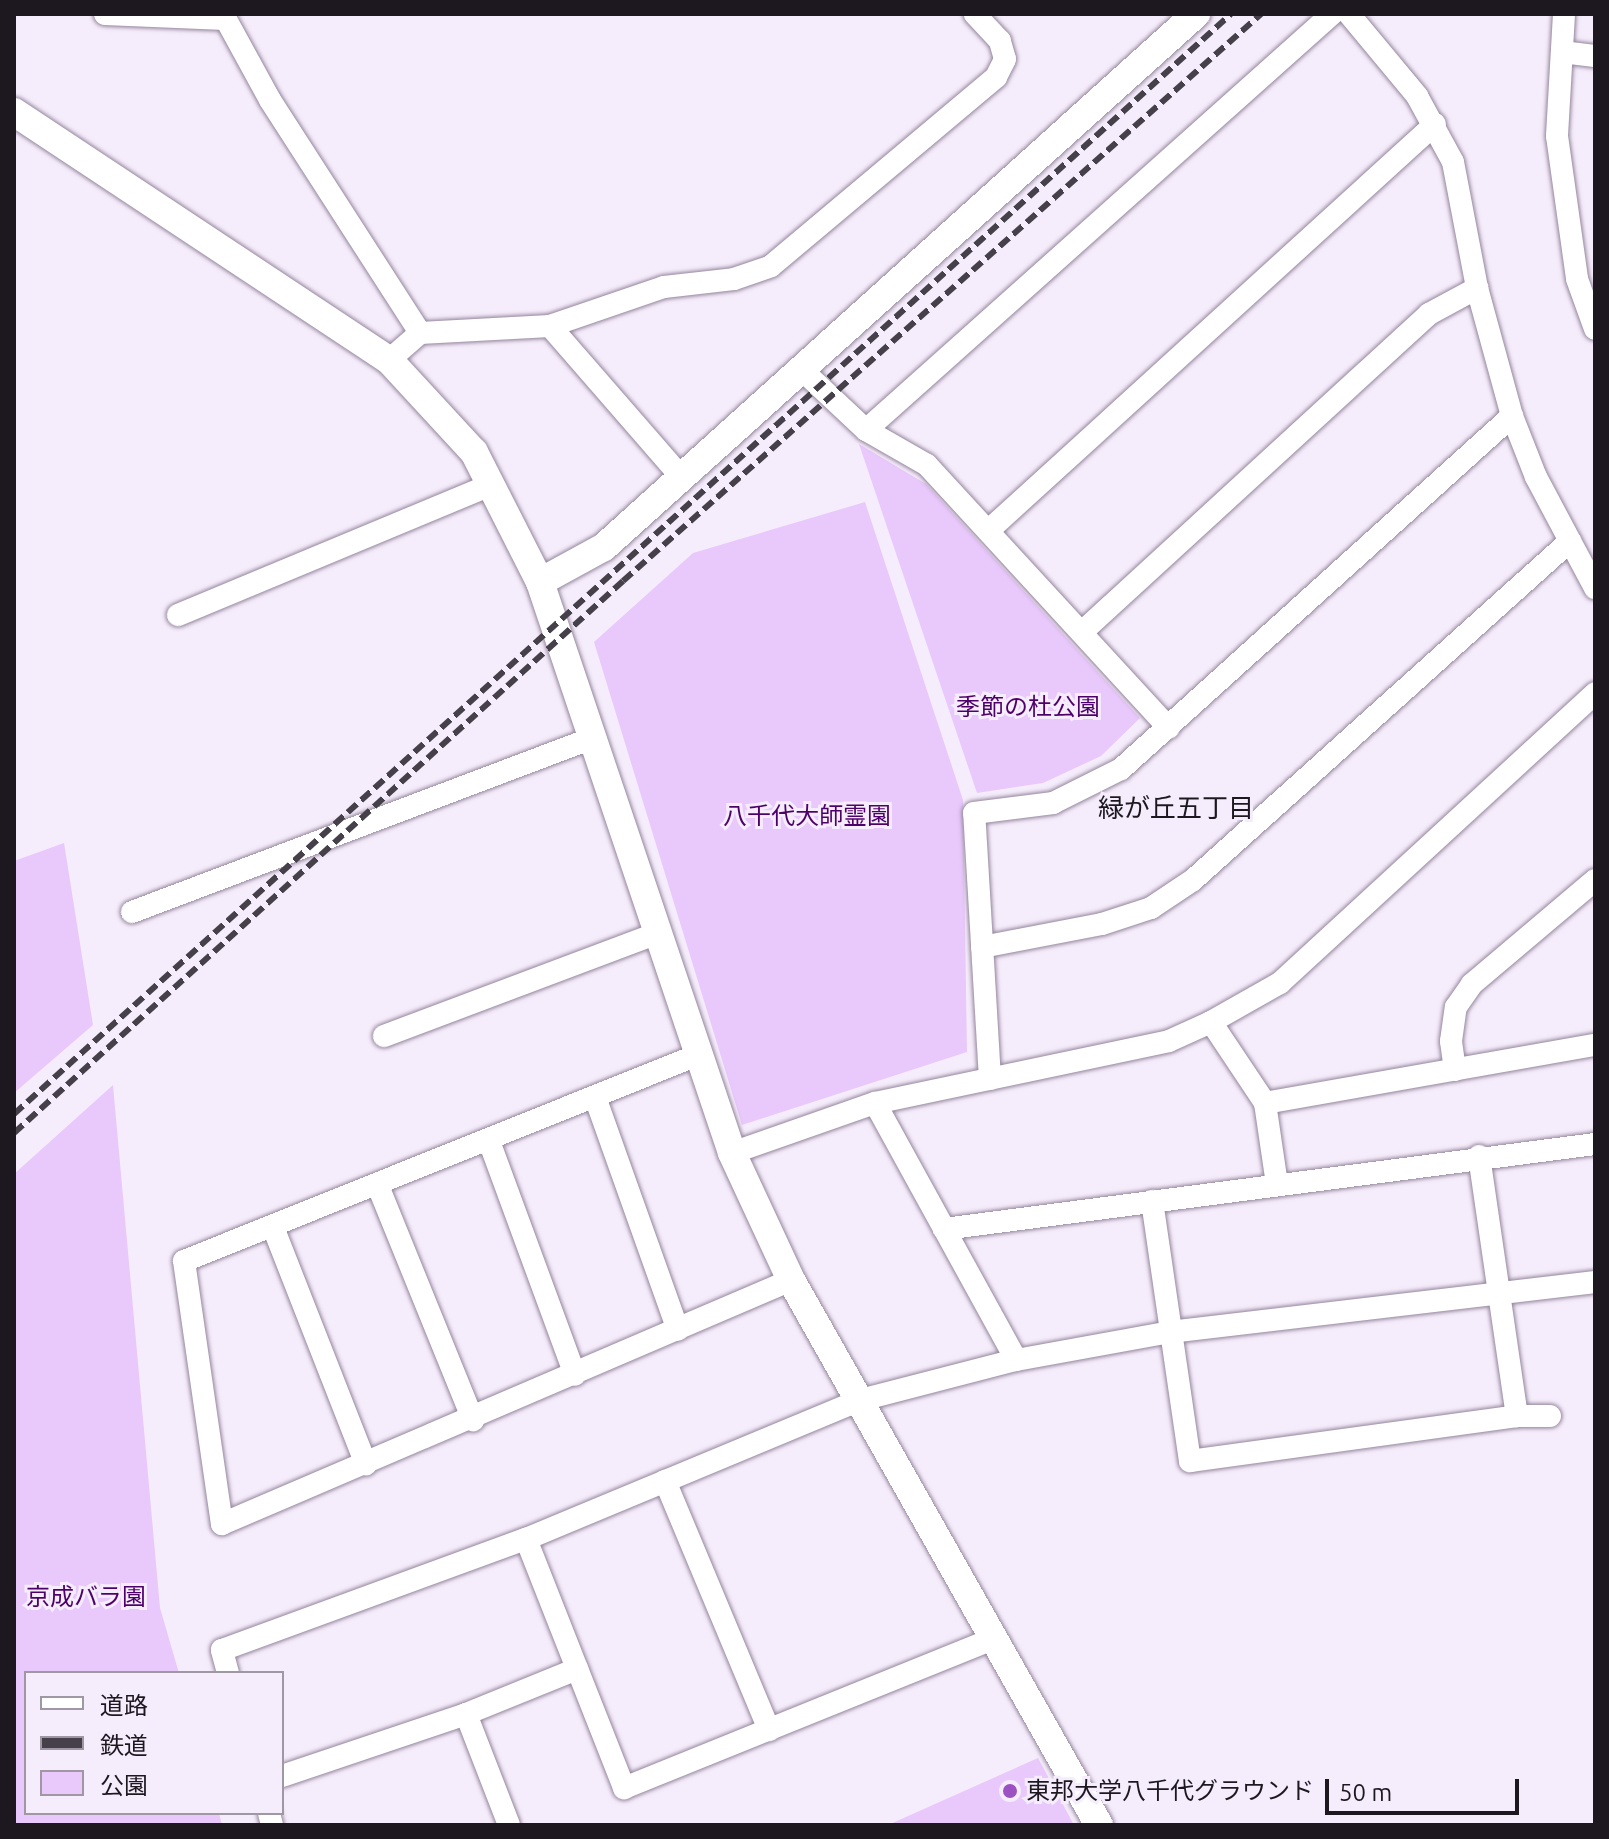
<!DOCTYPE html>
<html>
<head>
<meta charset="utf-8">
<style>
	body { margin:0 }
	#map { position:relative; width:1609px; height:1839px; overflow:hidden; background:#f6edfc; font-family:Ubuntu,"Noto Sans JP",sans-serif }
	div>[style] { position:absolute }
	.green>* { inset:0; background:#e9c8fc }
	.roads { filter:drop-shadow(0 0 2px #94859c) drop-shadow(0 0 2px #94859c) }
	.minor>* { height:22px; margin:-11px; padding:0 11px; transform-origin:11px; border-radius:11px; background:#fff }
	.tertiary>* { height:28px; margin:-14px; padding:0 14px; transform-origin:14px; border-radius:14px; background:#fff }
	.rail>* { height:6px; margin-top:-3px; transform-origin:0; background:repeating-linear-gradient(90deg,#454049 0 12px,transparent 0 18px) }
	.dots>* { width:22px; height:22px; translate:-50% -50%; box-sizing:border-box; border:4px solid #f6edfc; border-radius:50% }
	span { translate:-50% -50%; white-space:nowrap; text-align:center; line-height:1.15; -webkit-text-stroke:6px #f6edfc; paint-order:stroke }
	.park-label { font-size:24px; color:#4e0269 }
	.poi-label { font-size:24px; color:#1d1820 }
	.left { translate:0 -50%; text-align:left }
	.neighbourhood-label { font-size:26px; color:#1d1820 }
	.frame { position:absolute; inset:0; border:16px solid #1d1820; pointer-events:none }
	.legend { position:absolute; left:24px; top:1671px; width:260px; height:144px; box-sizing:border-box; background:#f6edfc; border:2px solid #9f98a4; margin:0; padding:10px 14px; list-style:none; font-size:24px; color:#1d1820 }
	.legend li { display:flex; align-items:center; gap:16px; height:40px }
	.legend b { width:40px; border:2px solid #9f98a4 }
	.scale { position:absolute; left:1325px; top:1779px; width:194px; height:36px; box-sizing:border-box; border:4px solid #1d1820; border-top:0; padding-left:10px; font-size:24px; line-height:28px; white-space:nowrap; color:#1d1820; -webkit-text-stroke:6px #f6edfc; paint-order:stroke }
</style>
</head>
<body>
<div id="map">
	<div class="green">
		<i style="clip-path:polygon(859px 444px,926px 484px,1140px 718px,1101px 756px,1043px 783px,977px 793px)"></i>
		<i style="clip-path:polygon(865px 502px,963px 800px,967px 1052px,742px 1125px,594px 642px,693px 553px)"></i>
		<i style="clip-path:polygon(64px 843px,93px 1025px,14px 1093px,14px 861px)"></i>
		<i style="clip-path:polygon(113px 1085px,160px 1608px,179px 1673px,26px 1673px,26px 1813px,219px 1813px,222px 1825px,14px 1825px,14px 1174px)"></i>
		<i style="clip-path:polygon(1038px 1758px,1074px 1825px,888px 1825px)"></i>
	</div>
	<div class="roads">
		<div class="minor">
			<i style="left:105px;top:14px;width:120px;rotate:2.4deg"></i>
			<i style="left:223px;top:14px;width:98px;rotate:61.3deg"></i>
			<i style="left:270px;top:100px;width:277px;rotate:57.2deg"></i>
			<i style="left:420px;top:333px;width:41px;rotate:138.9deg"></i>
			<i style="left:1349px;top:14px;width:107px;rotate:50.3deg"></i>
			<i style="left:1417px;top:96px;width:75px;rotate:61.4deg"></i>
			<i style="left:1453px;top:162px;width:128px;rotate:79.2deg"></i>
			<i style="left:1477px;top:288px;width:133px;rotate:74.7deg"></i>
			<i style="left:1512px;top:416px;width:66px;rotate:68.5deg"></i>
			<i style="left:1536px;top:477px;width:126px;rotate:62deg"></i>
			<i style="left:1564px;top:14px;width:122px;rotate:93.3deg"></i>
			<i style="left:1557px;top:136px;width:144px;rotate:82deg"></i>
			<i style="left:1577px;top:279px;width:53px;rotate:70.2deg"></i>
			<i style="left:1562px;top:52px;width:33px;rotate:7deg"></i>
			<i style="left:550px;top:326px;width:201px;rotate:49deg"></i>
			<i style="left:420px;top:333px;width:130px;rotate:-3.1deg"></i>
			<i style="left:550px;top:326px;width:120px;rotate:-18.9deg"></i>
			<i style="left:664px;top:287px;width:70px;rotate:-6.5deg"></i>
			<i style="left:734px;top:279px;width:39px;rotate:-19deg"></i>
			<i style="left:771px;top:266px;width:294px;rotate:-40deg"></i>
			<i style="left:996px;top:77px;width:20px;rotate:-63deg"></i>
			<i style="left:1005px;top:59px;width:19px;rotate:-106deg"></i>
			<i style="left:1000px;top:41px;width:37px;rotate:-133deg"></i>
			<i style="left:802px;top:370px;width:88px;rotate:43.2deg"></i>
			<i style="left:866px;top:430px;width:70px;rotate:29.8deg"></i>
			<i style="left:927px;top:465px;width:357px;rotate:47.4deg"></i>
			<i style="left:866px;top:430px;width:625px;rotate:-41.76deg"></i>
			<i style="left:989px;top:530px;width:603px;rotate:-42.31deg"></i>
			<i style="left:178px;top:615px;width:341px;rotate:-22.6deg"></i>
			<i style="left:1082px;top:632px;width:471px;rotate:-42.5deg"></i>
			<i style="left:1429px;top:314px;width:55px;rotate:-28.4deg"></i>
			<i style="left:132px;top:912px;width:495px;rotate:-20.7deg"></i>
			<i style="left:982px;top:947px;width:122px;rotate:-10.9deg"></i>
			<i style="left:1102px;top:924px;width:52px;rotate:-18.1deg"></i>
			<i style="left:1151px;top:908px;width:50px;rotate:-33.7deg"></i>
			<i style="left:1193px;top:880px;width:507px;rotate:-41.96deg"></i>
			<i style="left:1211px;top:1022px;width:97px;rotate:56.3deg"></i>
			<i style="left:1265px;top:1103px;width:82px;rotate:81.6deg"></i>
			<i style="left:384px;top:1036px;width:293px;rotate:-20.6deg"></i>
			<i style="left:700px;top:1054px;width:556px;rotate:158.14deg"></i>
			<i style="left:184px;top:1261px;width:266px;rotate:81.8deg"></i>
			<i style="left:222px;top:1524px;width:619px;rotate:-23.21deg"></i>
			<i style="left:1455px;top:1070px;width:29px;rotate:-98deg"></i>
			<i style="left:1451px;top:1041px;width:34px;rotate:-82deg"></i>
			<i style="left:1456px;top:1007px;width:28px;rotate:-55deg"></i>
			<i style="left:1472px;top:984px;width:161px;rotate:-40.2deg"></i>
			<i style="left:990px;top:1079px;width:266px;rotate:-93.4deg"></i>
			<i style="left:974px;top:813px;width:80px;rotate:-7.2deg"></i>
			<i style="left:1053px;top:803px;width:76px;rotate:-26.6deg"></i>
			<i style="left:1121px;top:769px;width:527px;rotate:-42.08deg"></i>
			<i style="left:595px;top:1097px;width:247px;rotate:70.4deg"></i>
			<i style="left:875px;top:1103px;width:293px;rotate:61.2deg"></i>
			<i style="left:1265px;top:1103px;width:335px;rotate:-10deg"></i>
			<i style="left:489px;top:1141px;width:249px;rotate:69.8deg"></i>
			<i style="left:732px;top:1153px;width:151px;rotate:-19.3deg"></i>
			<i style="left:875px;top:1103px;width:300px;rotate:-11.9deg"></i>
			<i style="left:1169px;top:1041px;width:46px;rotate:-24.3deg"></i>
			<i style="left:1211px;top:1022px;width:79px;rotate:-29.5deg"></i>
			<i style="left:1280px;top:983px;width:428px;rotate:-42.6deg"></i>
			<i style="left:1479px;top:1156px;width:263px;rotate:81.7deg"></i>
			<i style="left:378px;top:1186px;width:253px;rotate:67.9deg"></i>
			<i style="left:1152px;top:1201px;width:263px;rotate:81.7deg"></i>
			<i style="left:1190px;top:1461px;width:330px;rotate:-7.8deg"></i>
			<i style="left:1517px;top:1416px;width:33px"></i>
			<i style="left:273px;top:1227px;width:255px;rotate:68.6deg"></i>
			<i style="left:944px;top:1229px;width:657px;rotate:-7.44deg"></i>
			<i style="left:665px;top:1481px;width:270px;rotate:67.3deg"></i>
			<i style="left:526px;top:1539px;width:268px;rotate:68.5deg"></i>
			<i style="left:624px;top:1788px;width:396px;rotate:-22deg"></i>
			<i style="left:228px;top:1673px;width:24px;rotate:-105deg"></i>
			<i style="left:222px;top:1650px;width:324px;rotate:-20.1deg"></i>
			<i style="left:526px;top:1539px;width:359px;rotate:-22.6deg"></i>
			<i style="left:857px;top:1401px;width:164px;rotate:-14.5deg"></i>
			<i style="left:1016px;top:1360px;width:157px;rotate:-10.3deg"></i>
			<i style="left:1170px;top:1332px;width:428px;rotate:-6.7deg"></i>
			<i style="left:466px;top:1714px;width:119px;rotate:68.8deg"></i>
			<i style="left:282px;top:1776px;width:194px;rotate:-18.6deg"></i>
			<i style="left:466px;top:1714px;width:120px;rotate:-22.1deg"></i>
			<i style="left:269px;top:1813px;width:12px;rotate:76deg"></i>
		</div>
		<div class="tertiary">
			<i style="left:14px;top:112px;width:450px;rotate:33.5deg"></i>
			<i style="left:389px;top:360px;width:125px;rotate:47.3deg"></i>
			<i style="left:474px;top:452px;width:146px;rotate:63.1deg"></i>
			<i style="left:540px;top:582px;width:602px;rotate:71.41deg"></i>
			<i style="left:732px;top:1153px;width:140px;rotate:65.1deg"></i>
			<i style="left:791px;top:1280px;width:626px;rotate:60.53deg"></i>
			<i style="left:540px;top:582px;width:73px;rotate:-28.7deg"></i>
			<i style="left:604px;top:547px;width:797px;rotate:-42deg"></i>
		</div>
	</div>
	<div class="rail">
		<i style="left:14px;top:1114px;width:1640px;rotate:-42.11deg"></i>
		<i style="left:14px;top:1133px;width:822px;rotate:-42.19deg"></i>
		<i style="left:623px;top:581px;width:854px;rotate:-41.63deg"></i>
	</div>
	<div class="dots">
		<i style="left:1010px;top:1791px;background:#9d50c2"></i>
	</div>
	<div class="park-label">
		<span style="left:1028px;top:707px">季節の杜公園</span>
		<span style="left:807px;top:816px">八千代大師霊園</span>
		<span style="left:86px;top:1597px">京成バラ園</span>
	</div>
	<div class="poi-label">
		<span class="left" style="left:1026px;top:1791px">東邦大学八千代グラウンド</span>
	</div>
	<div class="neighbourhood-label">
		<span style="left:1176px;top:808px">緑が丘五丁目</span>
	</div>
	<div class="frame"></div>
	<ul class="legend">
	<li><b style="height:10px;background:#fff"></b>道路</li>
	<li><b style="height:10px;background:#454049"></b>鉄道</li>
	<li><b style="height:22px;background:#e9c8fc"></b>公園</li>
	</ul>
	<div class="scale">50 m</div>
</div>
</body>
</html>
